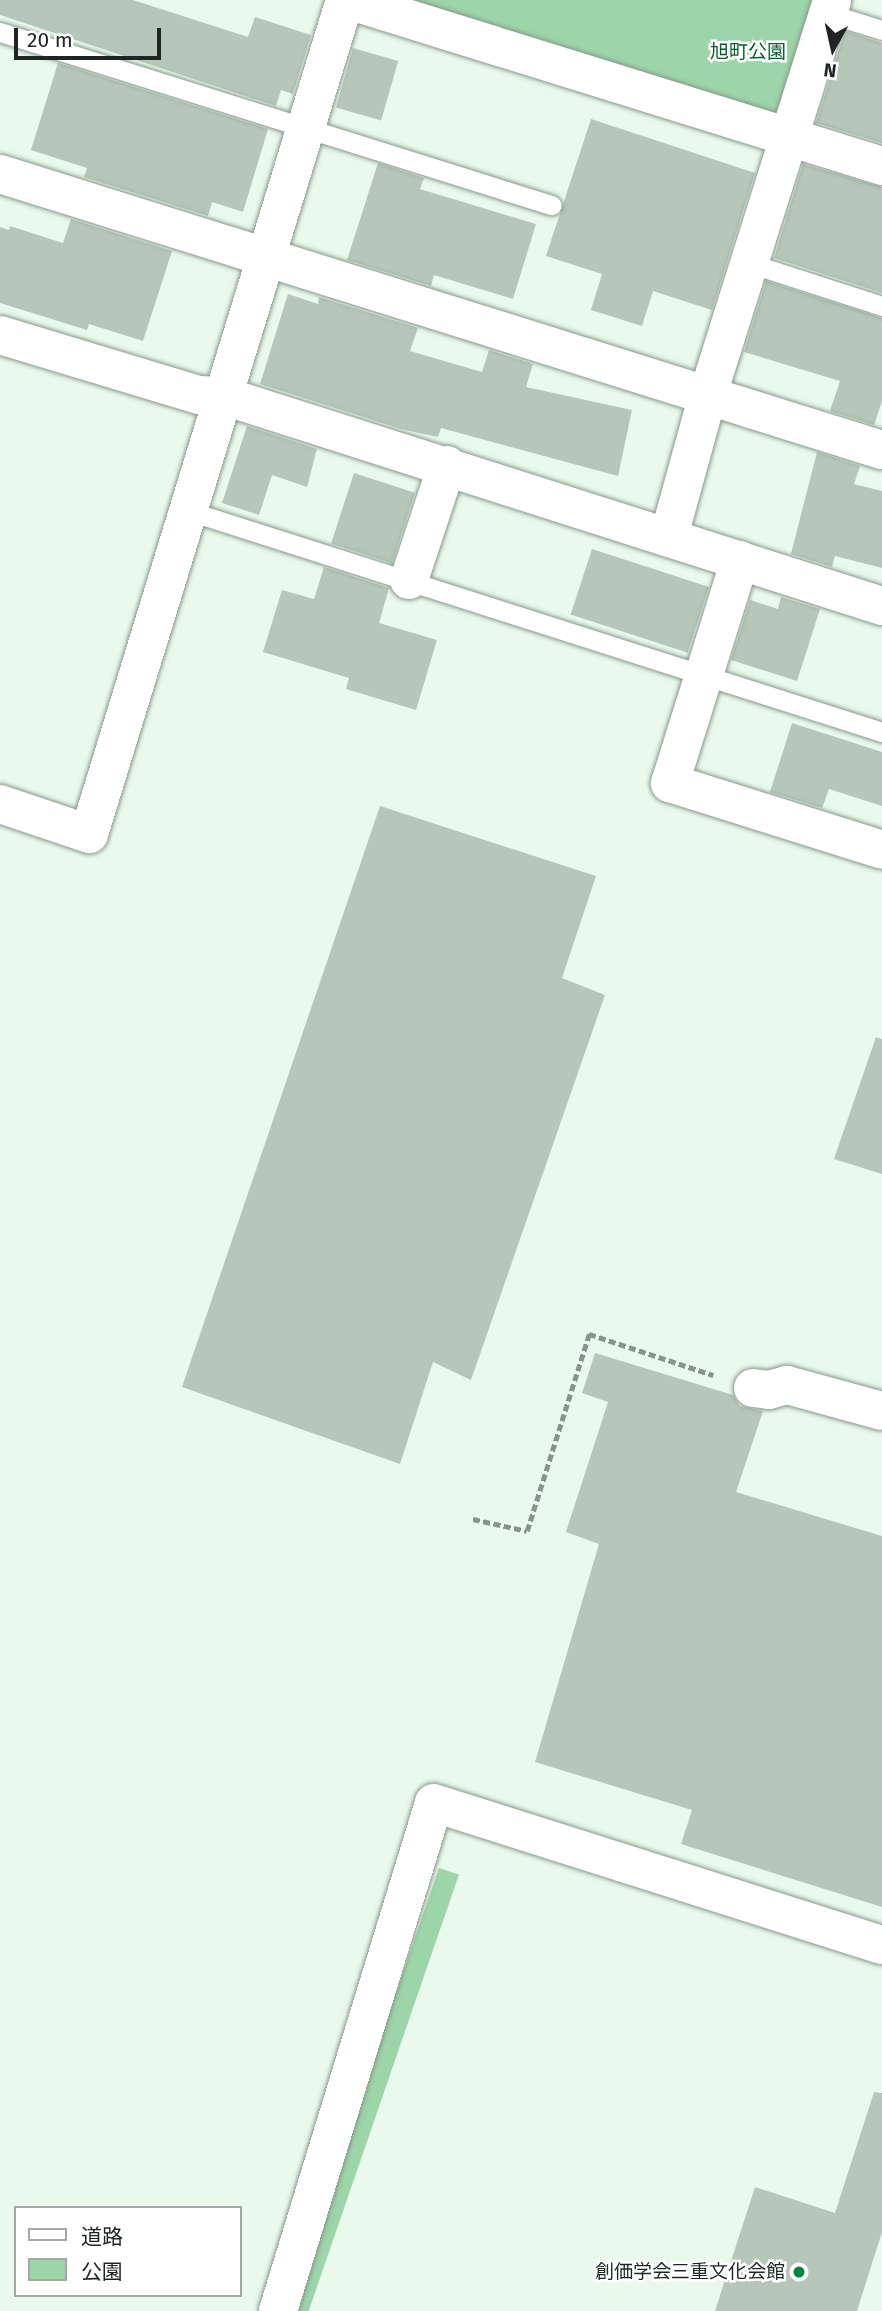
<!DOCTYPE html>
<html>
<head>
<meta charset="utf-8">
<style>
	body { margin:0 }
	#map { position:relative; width:882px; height:2311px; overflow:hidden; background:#e9f9ec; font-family:"Fira Sans","Noto Sans JP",sans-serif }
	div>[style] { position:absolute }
	.green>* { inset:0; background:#9cd5a8; transform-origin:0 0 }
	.building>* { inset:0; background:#b6c6b9; transform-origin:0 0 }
	.path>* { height:4.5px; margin-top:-2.25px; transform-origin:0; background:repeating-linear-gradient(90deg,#88938a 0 7px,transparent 0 10.5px) }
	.roads { filter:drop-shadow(0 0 2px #88988b) drop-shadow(0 0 2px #88988b) }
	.service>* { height:19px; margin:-9.5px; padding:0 9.5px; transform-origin:9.5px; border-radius:9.5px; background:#fff }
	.minor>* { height:38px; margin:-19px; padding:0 19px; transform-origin:19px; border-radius:19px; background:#fff }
	.tertiary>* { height:38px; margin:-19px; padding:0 19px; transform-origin:19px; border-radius:19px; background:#fff }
	.dots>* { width:19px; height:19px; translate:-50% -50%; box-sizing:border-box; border:4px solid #fff; border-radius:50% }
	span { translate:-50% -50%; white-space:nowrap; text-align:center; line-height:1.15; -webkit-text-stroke:5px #fff; paint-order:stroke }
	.park-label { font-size:19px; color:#025f2b }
	.poi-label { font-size:19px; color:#1f2521 }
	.right { translate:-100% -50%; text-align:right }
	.legend { position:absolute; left:14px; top:2206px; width:228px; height:91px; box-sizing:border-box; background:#fff; border:2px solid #a5a8a6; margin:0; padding:9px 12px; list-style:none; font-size:21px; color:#1f2521 }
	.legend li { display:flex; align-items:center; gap:14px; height:35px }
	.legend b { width:35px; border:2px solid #a5a8a6 }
	.north { position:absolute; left:798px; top:14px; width:70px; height:70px; -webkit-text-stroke:5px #fff; paint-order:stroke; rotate:188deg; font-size:19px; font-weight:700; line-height:28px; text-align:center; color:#1f2521 }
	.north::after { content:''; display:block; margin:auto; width:24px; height:32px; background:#1f2521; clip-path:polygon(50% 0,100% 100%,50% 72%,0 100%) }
	.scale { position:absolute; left:14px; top:28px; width:147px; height:32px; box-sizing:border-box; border:4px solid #1f2521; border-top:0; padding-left:9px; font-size:21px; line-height:24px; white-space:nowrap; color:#1f2521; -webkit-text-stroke:5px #fff; paint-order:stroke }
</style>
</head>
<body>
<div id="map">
	<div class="green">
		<i style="clip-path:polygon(400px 0,820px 0,782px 115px)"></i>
		<i style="left:439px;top:1868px;width:21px;height:464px;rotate:19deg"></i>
	</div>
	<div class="building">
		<i style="clip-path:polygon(0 0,133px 0,248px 37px,255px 17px,311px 35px,293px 94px,281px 90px,276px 106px,0 15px)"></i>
		<i style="clip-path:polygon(845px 31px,882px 43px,882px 143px,816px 123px)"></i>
		<i style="left:353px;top:48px;width:47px;height:62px;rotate:16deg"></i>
		<i style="clip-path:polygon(58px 63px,268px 129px,243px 212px,212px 202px,208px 216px,84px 177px,87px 168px,31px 150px)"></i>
		<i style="clip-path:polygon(591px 119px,755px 173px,712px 310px,653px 291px,642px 326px,591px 310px,602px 274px,546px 256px)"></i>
		<i style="clip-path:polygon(378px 163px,424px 178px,420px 189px,536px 224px,513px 299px,434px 275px,431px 286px,347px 260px)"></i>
		<i style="clip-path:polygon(803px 164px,882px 187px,882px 293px,774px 258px)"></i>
		<i style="clip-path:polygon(71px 219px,172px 251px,143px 341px,89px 324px,87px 330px,0 303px,0 227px,9px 230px,10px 226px,63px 243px)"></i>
		<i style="clip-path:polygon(766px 281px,882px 318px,882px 401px,874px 425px,830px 411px,840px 381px,744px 352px)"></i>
		<i style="clip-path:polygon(288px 294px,318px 304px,319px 297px,418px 328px,410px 351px,482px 372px,489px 350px,533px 364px,526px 387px,632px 410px,618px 476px,441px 428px,438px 437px,401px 429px,260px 384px)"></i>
		<i style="clip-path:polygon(247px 426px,317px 449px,307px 487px,272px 475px,259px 515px,222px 503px)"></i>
		<i style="clip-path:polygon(817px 452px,860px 466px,854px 484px,882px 491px,882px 568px,835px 556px,832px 567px,791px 554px)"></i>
		<i style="left:354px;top:473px;width:64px;height:74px;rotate:18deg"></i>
		<i style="left:592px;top:549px;width:123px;height:69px;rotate:18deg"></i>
		<i style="clip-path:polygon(324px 567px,389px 588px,379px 623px,437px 640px,416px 710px,346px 689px,349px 678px,263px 652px,282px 590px,314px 599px)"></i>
		<i style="clip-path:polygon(781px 597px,820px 609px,797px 681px,731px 660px,750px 600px,778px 609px)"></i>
		<i style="clip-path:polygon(792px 723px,882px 752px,882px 806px,829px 789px,822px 808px,770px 792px)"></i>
		<i style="clip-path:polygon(380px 806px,596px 876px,562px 978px,605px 995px,471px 1380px,433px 1362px,400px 1464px,182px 1387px)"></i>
		<i style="clip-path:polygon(876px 1037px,882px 1039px,882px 1174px,834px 1159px)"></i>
		<i style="clip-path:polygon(595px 1353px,733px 1395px,740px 1406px,763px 1411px,736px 1492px,882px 1536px,882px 1907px,681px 1844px,692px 1810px,535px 1762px,599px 1544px,566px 1532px,608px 1402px,582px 1393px)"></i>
		<i style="clip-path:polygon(874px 2092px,882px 2093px,882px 2232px,857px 2311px,715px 2311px,755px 2187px,835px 2213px)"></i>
	</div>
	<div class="path">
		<i style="left:473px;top:1519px;width:55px;rotate:12.5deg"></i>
		<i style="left:527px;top:1531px;width:207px;rotate:-72.5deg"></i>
		<i style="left:589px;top:1334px;width:131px;rotate:18.3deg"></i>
	</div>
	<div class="roads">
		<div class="service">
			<i style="left:827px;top:13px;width:58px;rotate:17.2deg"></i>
			<i style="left:0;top:32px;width:578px;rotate:17.43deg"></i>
			<i style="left:749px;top:263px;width:140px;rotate:17.9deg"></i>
			<i style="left:186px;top:510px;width:731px;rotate:17.69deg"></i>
		</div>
		<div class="minor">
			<i style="left:348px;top:0;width:559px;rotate:17.27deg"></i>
			<i style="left:0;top:174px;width:924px;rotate:17.38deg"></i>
			<i style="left:0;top:335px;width:208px;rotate:16.8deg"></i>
			<i style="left:199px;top:395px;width:25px;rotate:2deg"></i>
			<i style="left:224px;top:396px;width:691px;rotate:17.7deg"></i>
			<i style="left:669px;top:536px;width:147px;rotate:-74.6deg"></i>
			<i style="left:708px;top:394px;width:413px;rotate:-72.5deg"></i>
			<i style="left:740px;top:560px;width:234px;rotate:107.4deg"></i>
			<i style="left:670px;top:783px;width:222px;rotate:17.5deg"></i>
			<i style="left:409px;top:580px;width:121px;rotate:-71.7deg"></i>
			<i style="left:0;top:804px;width:94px;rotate:18.6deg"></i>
			<i style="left:89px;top:834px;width:872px;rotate:-72.94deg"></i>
			<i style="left:753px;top:1388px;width:16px;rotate:7deg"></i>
			<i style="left:769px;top:1390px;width:19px;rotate:-16deg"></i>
			<i style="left:787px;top:1385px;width:98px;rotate:15.3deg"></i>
		</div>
		<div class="tertiary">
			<i style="left:278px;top:2311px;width:531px;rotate:-72.93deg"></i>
			<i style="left:434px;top:1803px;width:470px;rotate:17.6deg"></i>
		</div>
	</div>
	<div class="dots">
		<i style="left:799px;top:2272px;background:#00833d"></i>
	</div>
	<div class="park-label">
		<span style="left:748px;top:52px">旭町公園</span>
	</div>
	<div class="poi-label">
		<span class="right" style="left:785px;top:2272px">創価学会三重文化会館</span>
	</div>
	<ul class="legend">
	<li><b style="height:9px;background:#fff"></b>道路</li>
	<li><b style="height:19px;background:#9cd5a8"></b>公園</li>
	</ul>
	<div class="north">N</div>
	<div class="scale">20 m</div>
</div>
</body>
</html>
